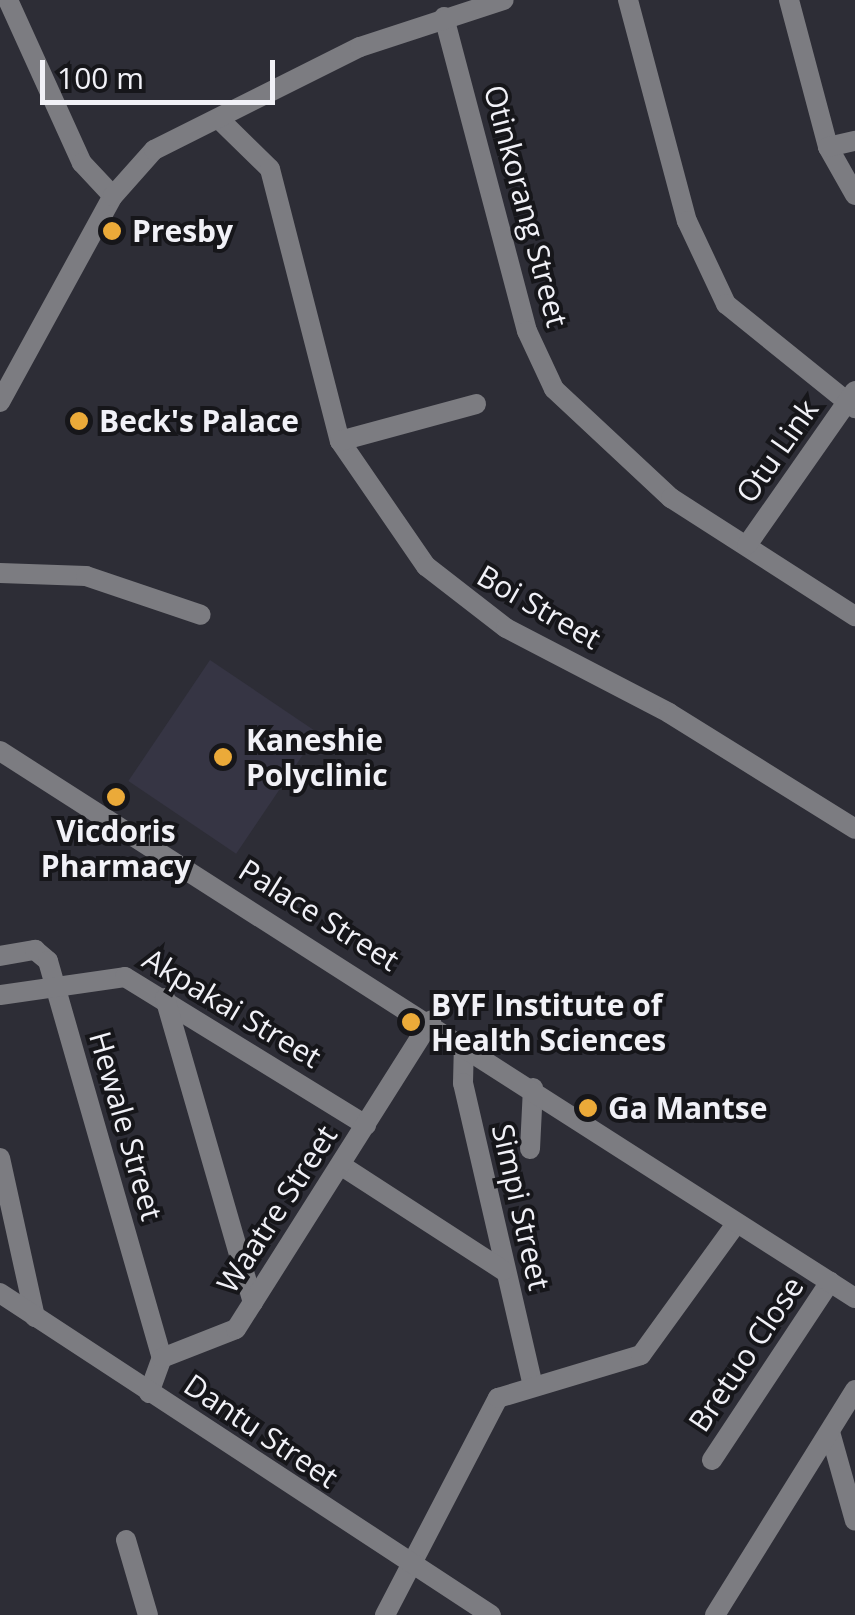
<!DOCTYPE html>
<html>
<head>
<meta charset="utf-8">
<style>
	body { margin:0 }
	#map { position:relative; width:855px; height:1615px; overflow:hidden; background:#2d2d36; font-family:"Open Sans",sans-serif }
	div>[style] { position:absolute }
	.built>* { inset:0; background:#363544; transform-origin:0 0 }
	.minor>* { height:20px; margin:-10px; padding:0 10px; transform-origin:10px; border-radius:10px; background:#7c7c81 }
	.tertiary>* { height:20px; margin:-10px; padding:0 10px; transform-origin:10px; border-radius:10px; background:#7c7c81 }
	.dots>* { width:28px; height:28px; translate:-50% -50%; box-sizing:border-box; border:5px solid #16161a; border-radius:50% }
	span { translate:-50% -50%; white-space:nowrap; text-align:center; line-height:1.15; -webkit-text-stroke:8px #16161a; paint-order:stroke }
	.street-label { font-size:30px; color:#f1f1f7 }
	.poi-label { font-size:30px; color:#f1f1f7; font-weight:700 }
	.left { translate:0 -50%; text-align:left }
	.scale { position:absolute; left:40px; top:60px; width:235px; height:45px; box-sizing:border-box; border:5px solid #f1f1f7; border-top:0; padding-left:12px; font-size:30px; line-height:35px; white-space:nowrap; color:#f1f1f7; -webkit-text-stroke:8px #16161a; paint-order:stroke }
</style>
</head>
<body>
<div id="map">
	<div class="built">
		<i style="left:210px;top:660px;width:130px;height:146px;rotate:34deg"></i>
	</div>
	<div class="minor">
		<i style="left:8px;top:0;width:179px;rotate:65.6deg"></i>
		<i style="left:82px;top:163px;width:45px;rotate:46.8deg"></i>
		<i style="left:628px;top:0;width:229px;rotate:75.1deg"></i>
		<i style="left:687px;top:221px;width:92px;rotate:64.8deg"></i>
		<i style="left:726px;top:304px;width:166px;rotate:38.9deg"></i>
		<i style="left:789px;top:0;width:152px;rotate:75.1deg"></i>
		<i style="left:828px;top:147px;width:55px;rotate:60.6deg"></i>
		<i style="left:444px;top:17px;width:325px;rotate:75.2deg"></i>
		<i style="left:527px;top:331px;width:64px;rotate:65deg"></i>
		<i style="left:554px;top:389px;width:160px;rotate:43deg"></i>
		<i style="left:671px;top:498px;width:219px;rotate:32.7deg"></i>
		<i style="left:219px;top:119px;width:71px;rotate:44.4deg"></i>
		<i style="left:270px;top:169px;width:281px;rotate:75.6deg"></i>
		<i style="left:340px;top:441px;width:152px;rotate:55.5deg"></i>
		<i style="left:426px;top:566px;width:101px;rotate:37.8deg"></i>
		<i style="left:506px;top:628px;width:184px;rotate:27.5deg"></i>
		<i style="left:669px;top:713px;width:219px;rotate:31.9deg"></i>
		<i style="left:828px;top:147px;width:28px;rotate:-13deg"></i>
		<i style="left:0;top:402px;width:235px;rotate:-61.3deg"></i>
		<i style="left:113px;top:196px;width:62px;rotate:-48.3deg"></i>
		<i style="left:154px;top:150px;width:230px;rotate:-26.6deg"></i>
		<i style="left:360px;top:47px;width:151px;rotate:-18.1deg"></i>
		<i style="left:340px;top:441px;width:141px;rotate:-15.2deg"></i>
		<i style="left:747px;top:545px;width:188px;rotate:-55deg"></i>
		<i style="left:0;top:573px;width:86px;rotate:2deg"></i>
		<i style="left:86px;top:576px;width:121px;rotate:18.7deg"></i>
		<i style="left:0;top:956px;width:36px;rotate:-10deg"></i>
		<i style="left:35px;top:950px;width:17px;rotate:40deg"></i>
		<i style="left:48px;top:961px;width:413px;rotate:74deg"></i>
		<i style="left:0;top:995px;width:126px;rotate:-8.2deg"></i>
		<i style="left:125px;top:977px;width:283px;rotate:31.6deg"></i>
		<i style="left:165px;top:998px;width:317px;rotate:73.9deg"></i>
		<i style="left:464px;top:1042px;width:41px;rotate:91.4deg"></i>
		<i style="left:463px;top:1083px;width:308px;rotate:77deg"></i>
		<i style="left:530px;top:1149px;width:61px;rotate:-87.2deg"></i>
		<i style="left:0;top:1158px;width:163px;rotate:77.6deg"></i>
		<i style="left:342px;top:1166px;width:192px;rotate:32.9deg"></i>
		<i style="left:149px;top:1393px;width:37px;rotate:-70deg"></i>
		<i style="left:162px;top:1358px;width:79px;rotate:-21.4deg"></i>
		<i style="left:236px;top:1329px;width:365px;rotate:-57.7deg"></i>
		<i style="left:830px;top:1432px;width:92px;rotate:74.3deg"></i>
		<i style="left:712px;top:1460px;width:214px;rotate:-56.5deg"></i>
		<i style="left:126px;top:1540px;width:78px;rotate:73.7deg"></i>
		<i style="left:385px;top:1615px;width:245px;rotate:-62.5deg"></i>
		<i style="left:498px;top:1398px;width:149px;rotate:-16.7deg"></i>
		<i style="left:641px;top:1355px;width:162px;rotate:-54.1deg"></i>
	</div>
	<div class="tertiary">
		<i style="left:0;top:751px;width:1015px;rotate:32.61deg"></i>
		<i style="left:0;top:1293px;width:587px;rotate:33.26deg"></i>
		<i style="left:715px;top:1615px;width:265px;rotate:-58.1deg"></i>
	</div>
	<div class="dots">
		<i style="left:112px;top:231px;background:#ebaa39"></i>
		<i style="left:79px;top:421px;background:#ebaa39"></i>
		<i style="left:223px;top:757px;background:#ebaa39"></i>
		<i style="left:116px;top:797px;background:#ebaa39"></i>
		<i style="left:411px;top:1022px;background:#ebaa39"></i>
		<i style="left:588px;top:1108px;background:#ebaa39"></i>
	</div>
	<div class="street-label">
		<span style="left:526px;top:206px;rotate:75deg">Otinkorang Street</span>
		<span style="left:777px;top:451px;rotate:-55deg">Otu Link</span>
		<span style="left:539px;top:607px;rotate:30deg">Boi Street</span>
		<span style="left:319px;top:915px;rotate:32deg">Palace Street</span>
		<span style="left:232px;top:1008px;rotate:31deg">Akpakai Street</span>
		<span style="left:126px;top:1126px;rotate:74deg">Hewale Street</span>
		<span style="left:521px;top:1207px;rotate:77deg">Simpi Street</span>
		<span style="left:277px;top:1209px;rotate:-57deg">Waatre Street</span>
		<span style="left:746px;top:1354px;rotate:-56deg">Bretuo Close</span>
		<span style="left:261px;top:1431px;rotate:34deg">Dantu Street</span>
	</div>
	<div class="poi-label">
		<span class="left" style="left:132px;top:231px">Presby</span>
		<span class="left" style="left:99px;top:421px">Beck's Palace</span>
		<span class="left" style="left:246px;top:757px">Kaneshie<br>Polyclinic</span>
		<span style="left:116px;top:848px">Vicdoris<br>Pharmacy</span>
		<span class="left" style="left:431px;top:1022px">BYF Institute of<br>Health Sciences</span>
		<span class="left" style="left:608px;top:1108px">Ga Mantse</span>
	</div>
	<div class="scale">100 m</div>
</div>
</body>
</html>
